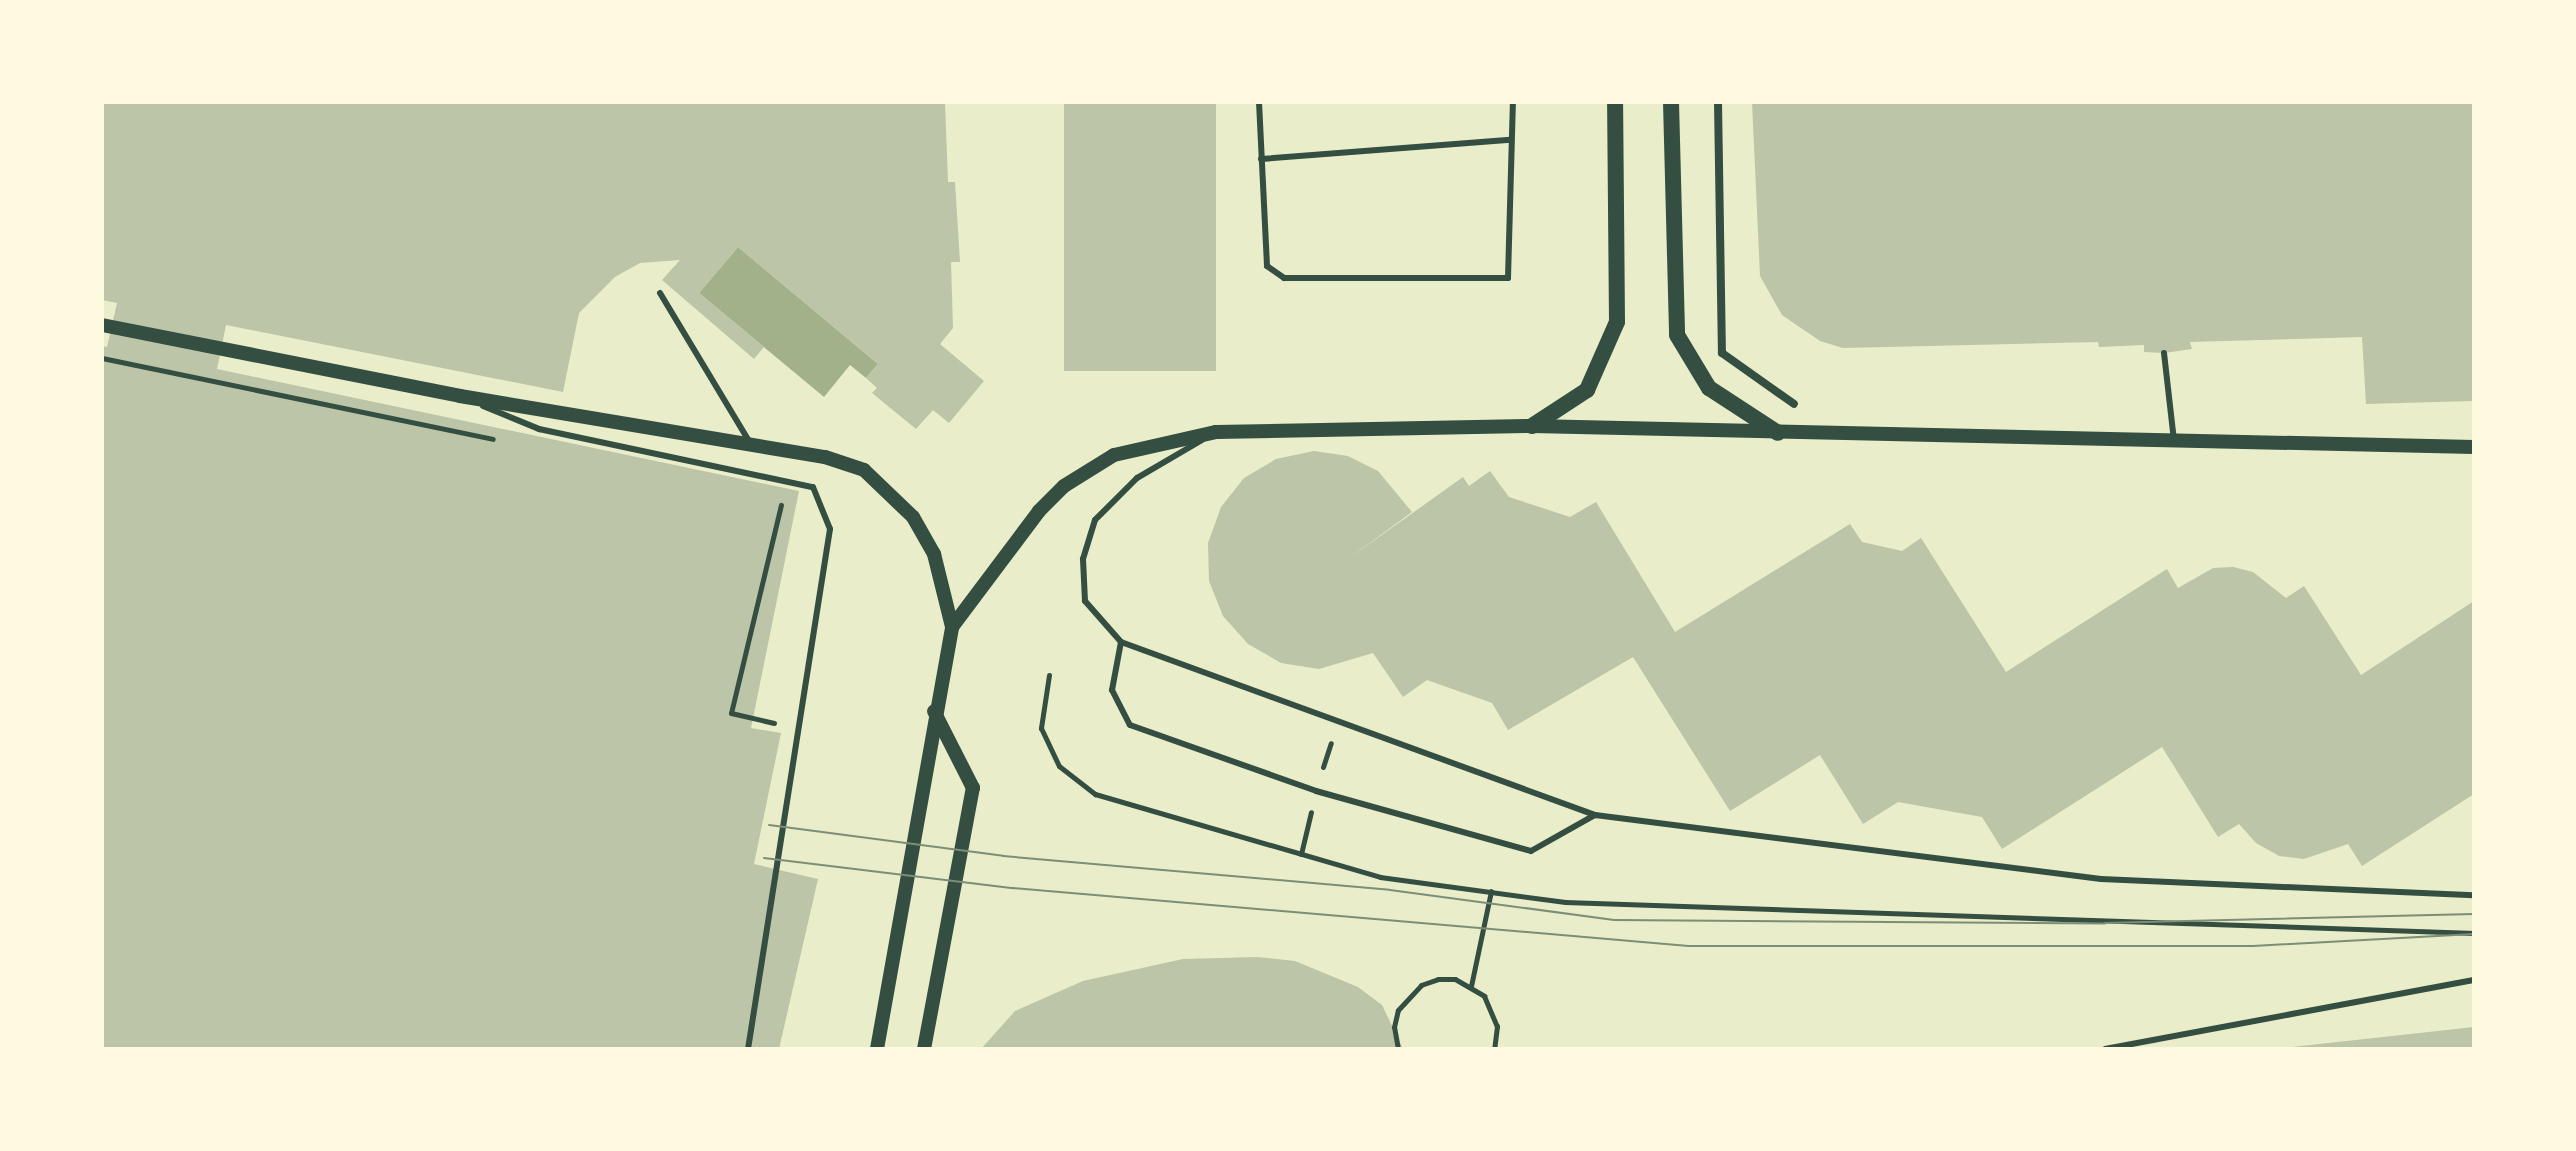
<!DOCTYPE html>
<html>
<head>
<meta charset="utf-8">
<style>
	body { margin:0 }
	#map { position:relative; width:2576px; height:1151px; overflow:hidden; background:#e9edc9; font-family:"Space Grotesk",sans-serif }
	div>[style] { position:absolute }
	.water>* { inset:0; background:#a3b18a }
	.building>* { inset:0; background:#bcc5a7; transform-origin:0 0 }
	.path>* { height:5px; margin:-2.5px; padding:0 2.5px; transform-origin:2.5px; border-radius:2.5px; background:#344e41 }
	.service>* { height:6px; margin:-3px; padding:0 3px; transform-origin:3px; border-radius:3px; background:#344e41 }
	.minor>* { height:8px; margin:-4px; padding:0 4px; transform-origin:4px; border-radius:4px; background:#344e41 }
	.tertiary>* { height:14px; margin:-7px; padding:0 7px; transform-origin:7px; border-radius:7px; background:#344e41 }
	.secondary>* { height:16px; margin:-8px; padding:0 8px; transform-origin:8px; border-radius:8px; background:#344e41 }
	.tram>* { height:2px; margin:-1px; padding:0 1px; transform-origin:1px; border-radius:1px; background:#7c8e77 }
	span { translate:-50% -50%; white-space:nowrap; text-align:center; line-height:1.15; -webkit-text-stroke:7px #fefae0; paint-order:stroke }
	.frame { position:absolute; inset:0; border:104px solid #fefae0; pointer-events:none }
</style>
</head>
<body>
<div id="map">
	<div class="water">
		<i style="clip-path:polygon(738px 247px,878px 364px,866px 378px,850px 365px,824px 397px,699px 293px)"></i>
	</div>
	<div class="building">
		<i style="clip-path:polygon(102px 102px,945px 102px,948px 182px,955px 182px,960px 262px,951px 262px,953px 328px,940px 344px,984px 381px,949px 423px,933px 410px,916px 429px,872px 393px,877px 388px,866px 378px,878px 364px,738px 247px,699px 293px,764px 347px,754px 359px,662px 280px,680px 260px,640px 263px,615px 277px,579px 313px,563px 392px,226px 325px,217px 369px,799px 491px,751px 728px,781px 733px,754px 864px,818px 879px,779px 1049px,102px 1049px,102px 346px,107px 347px,117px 303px,102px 300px)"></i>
		<i style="left:1064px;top:102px;width:152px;height:269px"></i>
		<i style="clip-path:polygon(1752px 102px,2474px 102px,2474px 401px,2366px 404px,2362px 337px,2190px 342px,2192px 349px,2164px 353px,2144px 352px,2144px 345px,2099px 347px,2098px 342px,1843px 348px,1820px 341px,1782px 315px,1760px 276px)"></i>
		<i style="clip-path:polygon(1314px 451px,1348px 456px,1378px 471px,1412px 512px,1348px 559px,1463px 477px,1469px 486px,1490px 471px,1509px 497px,1570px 517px,1596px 502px,1675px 632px,1850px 524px,1862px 542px,1902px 551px,1921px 538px,2006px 672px,2167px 569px,2178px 588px,2213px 568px,2233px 567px,2253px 572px,2286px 598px,2304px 586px,2361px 675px,2474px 601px,2474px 794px,2362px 866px,2348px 844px,2304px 859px,2279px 856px,2256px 843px,2239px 824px,2218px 837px,2162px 747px,2002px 849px,1982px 817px,1898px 802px,1863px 824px,1820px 755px,1730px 811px,1633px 657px,1508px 730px,1492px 703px,1427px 680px,1403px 697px,1373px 653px,1319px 669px,1281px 663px,1248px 644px,1223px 616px,1209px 581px,1208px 543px,1221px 507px,1244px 478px,1276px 459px)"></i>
		<i style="clip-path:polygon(1257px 957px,1295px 961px,1358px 987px,1382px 1005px,1403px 1049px,981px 1049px,1015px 1011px,1083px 981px,1183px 959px)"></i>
		<i style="clip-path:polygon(2474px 1027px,2474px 1049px,2292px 1049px,2292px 1047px)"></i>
	</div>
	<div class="path">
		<i style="left:102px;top:358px;width:399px;rotate:11.7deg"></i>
		<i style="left:1049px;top:675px;width:54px;rotate:98.6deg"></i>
		<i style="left:1041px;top:728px;width:42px;rotate:64.7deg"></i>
		<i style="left:1059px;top:766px;width:46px;rotate:37.9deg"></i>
		<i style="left:1095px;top:794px;width:297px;rotate:16.2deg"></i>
		<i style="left:1380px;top:877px;width:187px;rotate:7.7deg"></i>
		<i style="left:1565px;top:902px;width:910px;rotate:1.95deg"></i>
		<i style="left:774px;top:723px;width:44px;rotate:-166.9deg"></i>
		<i style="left:731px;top:713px;width:214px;rotate:-76.5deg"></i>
		<i style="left:1323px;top:767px;width:25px;rotate:-72deg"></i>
		<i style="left:1301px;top:854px;width:43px;rotate:-76.6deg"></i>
		<i style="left:1471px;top:986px;width:97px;rotate:-78.1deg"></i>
		<i style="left:1398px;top:1049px;width:22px;rotate:-100deg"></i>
		<i style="left:1394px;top:1027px;width:17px;rotate:-77deg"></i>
		<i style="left:1398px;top:1010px;width:34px;rotate:-47deg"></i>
		<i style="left:1421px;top:985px;width:18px;rotate:-19deg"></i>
		<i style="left:1438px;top:979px;width:17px"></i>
		<i style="left:1455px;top:979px;width:34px;rotate:30deg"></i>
		<i style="left:1484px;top:996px;width:33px;rotate:67deg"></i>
		<i style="left:1497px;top:1026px;width:23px;rotate:97deg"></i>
	</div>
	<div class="service">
		<i style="left:1259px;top:102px;width:164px;rotate:87.2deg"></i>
		<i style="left:1267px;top:266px;width:21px;rotate:35deg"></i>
		<i style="left:1284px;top:278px;width:224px"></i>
		<i style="left:1508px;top:278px;width:176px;rotate:-88.4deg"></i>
		<i style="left:1261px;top:159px;width:250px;rotate:-4.4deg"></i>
		<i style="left:660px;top:293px;width:173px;rotate:59deg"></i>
		<i style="left:2164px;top:353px;width:89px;rotate:83.5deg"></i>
		<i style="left:483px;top:406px;width:61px;rotate:22.3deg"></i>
		<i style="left:539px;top:429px;width:280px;rotate:12deg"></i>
		<i style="left:813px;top:487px;width:45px;rotate:68deg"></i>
		<i style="left:830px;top:529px;width:526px;rotate:98.96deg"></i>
		<i style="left:1202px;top:440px;width:75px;rotate:149.7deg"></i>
		<i style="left:1137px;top:478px;width:59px;rotate:135deg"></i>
		<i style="left:1095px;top:520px;width:41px;rotate:107.1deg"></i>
		<i style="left:1083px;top:559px;width:42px;rotate:87.3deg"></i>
		<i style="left:1085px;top:601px;width:55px;rotate:48.7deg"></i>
		<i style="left:1121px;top:642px;width:505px;rotate:20.05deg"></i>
		<i style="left:1595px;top:815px;width:510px;rotate:7.21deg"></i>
		<i style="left:2101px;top:879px;width:373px;rotate:2.5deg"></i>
		<i style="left:1121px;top:642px;width:49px;rotate:100.6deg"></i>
		<i style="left:1112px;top:690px;width:39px;rotate:63deg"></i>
		<i style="left:1130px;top:725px;width:197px;rotate:19.5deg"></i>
		<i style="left:1316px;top:791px;width:223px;rotate:15.6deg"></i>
		<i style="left:1531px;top:851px;width:73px;rotate:-29.4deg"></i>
		<i style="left:2105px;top:1049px;width:375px;rotate:-10.6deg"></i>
	</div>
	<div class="minor">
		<i style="left:1718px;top:102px;width:251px;rotate:89.1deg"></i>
		<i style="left:1722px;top:353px;width:88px;rotate:35.3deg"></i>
	</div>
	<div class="tertiary">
		<i style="left:102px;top:325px;width:365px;rotate:11.2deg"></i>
		<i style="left:460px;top:396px;width:370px;rotate:9.5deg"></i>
		<i style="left:825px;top:457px;width:41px;rotate:18.4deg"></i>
		<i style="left:864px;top:470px;width:68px;rotate:43.8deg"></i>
		<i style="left:913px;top:517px;width:43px;rotate:60.4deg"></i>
		<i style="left:934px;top:554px;width:75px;rotate:76.1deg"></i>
		<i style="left:877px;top:1049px;width:429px;rotate:-79.9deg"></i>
		<i style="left:952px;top:627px;width:145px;rotate:-53.1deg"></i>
		<i style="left:1039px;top:511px;width:35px;rotate:-45deg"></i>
		<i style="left:1064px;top:486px;width:59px;rotate:-31.8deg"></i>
		<i style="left:1114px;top:455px;width:105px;rotate:-12.7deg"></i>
		<i style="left:1216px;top:432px;width:316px;rotate:-1.1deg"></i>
		<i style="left:1532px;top:426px;width:942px;rotate:1.28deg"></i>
		<i style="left:924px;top:1049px;width:266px;rotate:-79.4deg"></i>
		<i style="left:973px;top:788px;width:86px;rotate:-116.9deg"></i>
	</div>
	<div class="secondary">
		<i style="left:1671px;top:102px;width:233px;rotate:88.5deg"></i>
		<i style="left:1677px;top:335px;width:62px;rotate:58.9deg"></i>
		<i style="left:1709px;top:388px;width:82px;rotate:33.1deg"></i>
		<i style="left:1532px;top:426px;width:66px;rotate:-33.2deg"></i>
		<i style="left:1587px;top:390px;width:74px;rotate:-66.2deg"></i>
		<i style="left:1617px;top:322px;width:220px;rotate:-90.5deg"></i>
	</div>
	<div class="tram">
		<i style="left:769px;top:825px;width:236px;rotate:7.5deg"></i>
		<i style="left:1003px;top:856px;width:388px;rotate:5deg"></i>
		<i style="left:1390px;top:890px;width:226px;rotate:7.6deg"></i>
		<i style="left:1614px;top:920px;width:491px;rotate:0.4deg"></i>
		<i style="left:2105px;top:923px;width:369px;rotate:-1.4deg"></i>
		<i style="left:764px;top:858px;width:251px;rotate:6.9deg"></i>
		<i style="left:1013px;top:888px;width:678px;rotate:4.9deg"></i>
		<i style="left:1689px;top:946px;width:564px"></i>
		<i style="left:2253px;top:946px;width:221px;rotate:-3.1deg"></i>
	</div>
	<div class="frame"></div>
</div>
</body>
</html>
